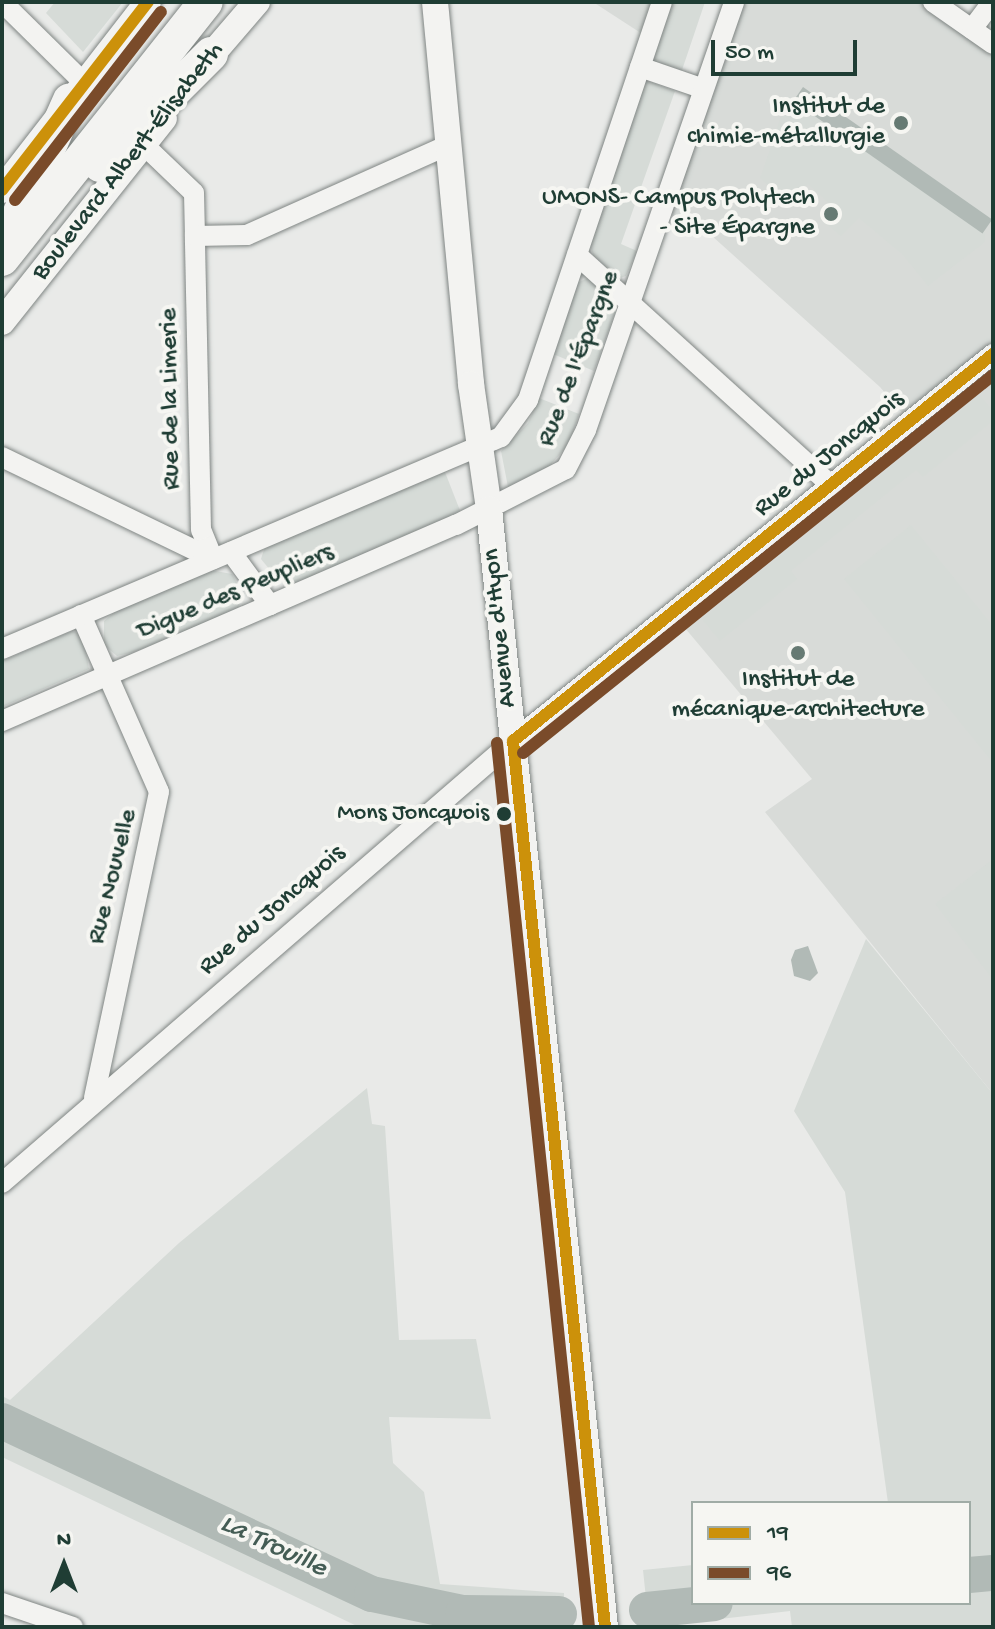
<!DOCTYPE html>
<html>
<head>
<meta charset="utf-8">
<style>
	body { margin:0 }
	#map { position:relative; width:995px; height:1629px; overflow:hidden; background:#e9eae8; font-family:"Gochi Hand",sans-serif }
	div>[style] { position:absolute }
	.built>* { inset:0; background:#d8dbd8 }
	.green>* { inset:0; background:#d6dbd7 }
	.water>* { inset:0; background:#b1bab6; transform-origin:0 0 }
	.river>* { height:36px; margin:-18px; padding:0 18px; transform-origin:18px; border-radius:18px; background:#b1bab6 }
	.roads { filter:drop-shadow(0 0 2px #7f8583) drop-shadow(0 0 2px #7f8583) }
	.minor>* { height:20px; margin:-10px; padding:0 10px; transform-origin:10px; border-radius:10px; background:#f3f3f1 }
	.tertiary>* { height:26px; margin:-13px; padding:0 13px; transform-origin:13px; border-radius:13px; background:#f3f3f1 }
	.trunk>* { height:34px; margin:-17px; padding:0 17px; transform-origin:17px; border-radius:17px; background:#f3f3f1 }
	.bus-1>* { height:12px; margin:-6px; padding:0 6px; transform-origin:6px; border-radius:6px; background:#cc910a }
	.bus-2>* { height:12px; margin:-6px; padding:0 6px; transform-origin:6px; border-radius:6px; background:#7a4b2a }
	.dots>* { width:22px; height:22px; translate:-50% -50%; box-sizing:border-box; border:4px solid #f6f6f2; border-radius:50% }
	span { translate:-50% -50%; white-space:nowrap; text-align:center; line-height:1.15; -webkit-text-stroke:8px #f6f6f2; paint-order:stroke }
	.bus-label { font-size:24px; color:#1f3d34 }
	.right { translate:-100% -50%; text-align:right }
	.poi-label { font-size:26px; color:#1f3d34 }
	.street-label { font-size:26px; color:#1f3d34 }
	.water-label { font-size:28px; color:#445c54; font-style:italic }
	.frame { position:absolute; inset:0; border:4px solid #1f3d34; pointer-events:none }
	.legend { position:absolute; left:691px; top:1501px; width:280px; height:104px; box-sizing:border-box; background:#f6f6f2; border:2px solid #a0aca6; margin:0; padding:10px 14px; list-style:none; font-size:24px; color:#1f3d34 }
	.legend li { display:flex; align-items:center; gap:16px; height:40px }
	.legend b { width:40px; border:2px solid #a0aca6 }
	.north { position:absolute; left:24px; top:1525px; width:80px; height:80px; -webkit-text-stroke:6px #f6f6f2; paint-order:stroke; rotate:0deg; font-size:22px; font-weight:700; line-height:32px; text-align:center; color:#1f3d34 }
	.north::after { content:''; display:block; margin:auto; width:28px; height:36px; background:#1f3d34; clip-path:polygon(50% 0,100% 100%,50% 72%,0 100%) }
	.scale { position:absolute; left:711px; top:40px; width:146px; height:36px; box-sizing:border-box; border:4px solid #1f3d34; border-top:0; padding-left:10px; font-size:24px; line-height:28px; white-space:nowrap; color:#1f3d34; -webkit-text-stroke:6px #f6f6f2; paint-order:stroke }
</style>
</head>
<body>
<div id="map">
	<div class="built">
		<i style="clip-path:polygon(593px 2px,662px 2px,650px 39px)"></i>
		<i style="clip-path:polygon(734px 2px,933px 2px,993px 44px,993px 1094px,765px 812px,812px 779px,674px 615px,910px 422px,880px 387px,702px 227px,663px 212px)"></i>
	</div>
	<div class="green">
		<i style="clip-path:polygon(55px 2px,123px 2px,83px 52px,46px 13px)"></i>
		<i style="clip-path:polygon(670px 2px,705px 2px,681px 73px,649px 62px)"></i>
		<i style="clip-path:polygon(645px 80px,675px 91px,621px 244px,637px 251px,626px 276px,617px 279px,596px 264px,590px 245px)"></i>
		<i style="clip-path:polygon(788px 96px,985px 233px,985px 242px,928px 286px,903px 255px,859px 218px,841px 236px,819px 218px,831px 205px,808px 184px,788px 204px,760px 178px)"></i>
		<i style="clip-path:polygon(588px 278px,613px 300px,616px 310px,594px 371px,553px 354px,577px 283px)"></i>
		<i style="clip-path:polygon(980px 395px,993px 411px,993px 421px,923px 477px,916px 470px,791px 571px,797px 579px,720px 641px,702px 619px)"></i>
		<i style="clip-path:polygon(539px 398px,579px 414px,569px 444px,545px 471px,508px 487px,501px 451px,528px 423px)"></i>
		<i style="clip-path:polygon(443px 467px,461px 513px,295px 586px,279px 581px,261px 559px,266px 543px)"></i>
		<i style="clip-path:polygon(911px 525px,993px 626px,993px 763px,844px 579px)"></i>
		<i style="clip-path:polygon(210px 570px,232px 574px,244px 596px,237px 610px,134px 652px,117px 656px,104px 645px,104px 621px,117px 610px)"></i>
		<i style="clip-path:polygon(72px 631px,83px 635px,89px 669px,2px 707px,2px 661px)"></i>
		<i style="clip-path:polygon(993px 859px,993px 980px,935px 904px)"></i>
		<i style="clip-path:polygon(866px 939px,993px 1094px,993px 1627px,792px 1627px,790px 1611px,649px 1627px,643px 1570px,693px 1565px,693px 1603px,969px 1603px,969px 1503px,888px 1503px,845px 1192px,794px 1111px)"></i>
		<i style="clip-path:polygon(367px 1088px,372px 1124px,385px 1126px,399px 1340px,476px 1339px,491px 1419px,389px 1417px,393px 1463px,424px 1492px,440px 1584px,564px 1593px,565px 1627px,359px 1627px,2px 1457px,2px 1396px,10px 1400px,179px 1243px)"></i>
	</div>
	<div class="water">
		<i style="left:803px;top:87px;width:231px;height:17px;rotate:35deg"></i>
		<i style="clip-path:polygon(808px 946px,818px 973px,810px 981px,794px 976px,791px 960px,795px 950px)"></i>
	</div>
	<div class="river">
		<i style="left:2px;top:1421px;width:408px;rotate:25.1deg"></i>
		<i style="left:372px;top:1594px;width:93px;rotate:11.8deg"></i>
		<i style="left:463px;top:1613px;width:96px;rotate:0.6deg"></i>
		<i style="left:969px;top:1575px;width:24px;rotate:-5deg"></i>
		<i style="left:647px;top:1610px;width:68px;rotate:-5.9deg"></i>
	</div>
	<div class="roads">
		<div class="minor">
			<i style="left:2px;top:2px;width:114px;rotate:44.6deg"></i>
			<i style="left:933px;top:2px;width:73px;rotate:35deg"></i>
			<i style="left:972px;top:29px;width:34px;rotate:-53deg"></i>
			<i style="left:640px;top:67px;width:65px;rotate:19deg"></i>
			<i style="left:144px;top:145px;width:69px;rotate:43.8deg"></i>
			<i style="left:194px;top:193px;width:43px;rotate:88.7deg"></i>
			<i style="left:577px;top:255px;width:345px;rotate:42.2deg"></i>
			<i style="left:2px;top:457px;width:234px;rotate:25.8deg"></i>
			<i style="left:231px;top:552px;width:66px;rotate:53.7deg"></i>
			<i style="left:213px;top:559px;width:31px;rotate:-112deg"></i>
			<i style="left:201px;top:530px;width:294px;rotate:-91.2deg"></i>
			<i style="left:195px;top:236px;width:52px;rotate:-1.1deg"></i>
			<i style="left:247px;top:235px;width:222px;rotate:-24.1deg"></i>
			<i style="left:81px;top:615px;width:193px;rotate:66.2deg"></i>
			<i style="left:159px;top:792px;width:313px;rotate:102deg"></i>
			<i style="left:2px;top:649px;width:542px;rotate:-23.02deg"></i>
			<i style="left:501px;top:437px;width:46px;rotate:-53.9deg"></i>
			<i style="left:528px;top:400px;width:420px;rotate:-71.4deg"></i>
			<i style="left:2px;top:721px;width:495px;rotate:-23.4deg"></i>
			<i style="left:456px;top:525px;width:123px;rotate:-27deg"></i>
			<i style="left:566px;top:469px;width:44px;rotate:-62.9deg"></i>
			<i style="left:586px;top:430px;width:453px;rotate:-70.9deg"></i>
			<i style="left:2px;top:1183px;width:676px;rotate:-40.86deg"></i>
			<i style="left:513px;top:741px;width:617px;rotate:-38.88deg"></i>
			<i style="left:2px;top:1603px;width:75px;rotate:18.7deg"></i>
		</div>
		<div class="tertiary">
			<i style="left:435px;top:2px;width:384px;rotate:84.6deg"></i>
			<i style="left:471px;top:384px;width:126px;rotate:81.8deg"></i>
			<i style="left:489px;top:509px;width:1124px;rotate:84.08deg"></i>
			<i style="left:201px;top:67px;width:86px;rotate:-49.3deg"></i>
			<i style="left:2px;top:190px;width:238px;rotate:-52.2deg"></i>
			<i style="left:2px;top:322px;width:260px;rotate:-51.5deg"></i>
		</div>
		<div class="trunk">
			<i style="left:100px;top:165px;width:157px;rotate:-45deg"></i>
			<i style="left:11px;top:233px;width:145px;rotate:-66.1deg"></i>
			<i style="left:2px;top:259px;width:328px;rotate:-51.6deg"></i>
		</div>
	</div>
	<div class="bus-1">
		<i style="left:2px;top:190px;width:238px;rotate:-52.2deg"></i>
		<i style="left:513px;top:741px;width:891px;rotate:84.07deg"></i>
		<i style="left:513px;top:741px;width:617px;rotate:-38.88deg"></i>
	</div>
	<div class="bus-2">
		<i style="left:15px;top:200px;width:238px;rotate:-52.2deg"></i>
		<i style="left:497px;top:743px;width:889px;rotate:84.06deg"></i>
		<i style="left:523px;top:753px;width:603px;rotate:-38.81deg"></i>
	</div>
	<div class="dots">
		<i style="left:901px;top:123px;background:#667a73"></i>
		<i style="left:831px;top:214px;background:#667a73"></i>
		<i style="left:798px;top:653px;background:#667a73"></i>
		<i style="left:504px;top:814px;background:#1f3d34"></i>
	</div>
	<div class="bus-label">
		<span class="right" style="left:489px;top:814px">Mons Joncquois</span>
	</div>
	<div class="poi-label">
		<span class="right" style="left:885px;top:123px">Institut de<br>chimie-métallurgie</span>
		<span class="right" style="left:815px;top:214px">UMONS- Campus Polytech<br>- Site Épargne</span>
		<span style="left:798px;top:696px">Institut de<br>mécanique-architecture</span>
	</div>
	<div class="street-label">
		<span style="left:129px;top:162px;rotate:-52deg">Boulevard Albert-Élisabeth</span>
		<span style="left:580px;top:359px;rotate:-69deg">Rue de l'Épargne</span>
		<span style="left:172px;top:399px;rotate:-91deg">Rue de la Limerie</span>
		<span style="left:830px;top:455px;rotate:-39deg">Rue du Joncquois</span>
		<span style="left:236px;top:593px;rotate:-23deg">Digue des Peupliers</span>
		<span style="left:501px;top:628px;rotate:-96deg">Avenue d'Hyon</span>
		<span style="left:114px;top:877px;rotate:-76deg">Rue Nouvelle</span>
		<span style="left:273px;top:911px;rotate:-41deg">Rue du Joncquois</span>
	</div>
	<div class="water-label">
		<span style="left:273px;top:1547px;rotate:25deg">La Trouille</span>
	</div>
	<div class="frame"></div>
	<ul class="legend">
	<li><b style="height:10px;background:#cc910a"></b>19</li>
	<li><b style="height:10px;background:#7a4b2a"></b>96</li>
	</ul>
	<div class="north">N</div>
	<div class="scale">50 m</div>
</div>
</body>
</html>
